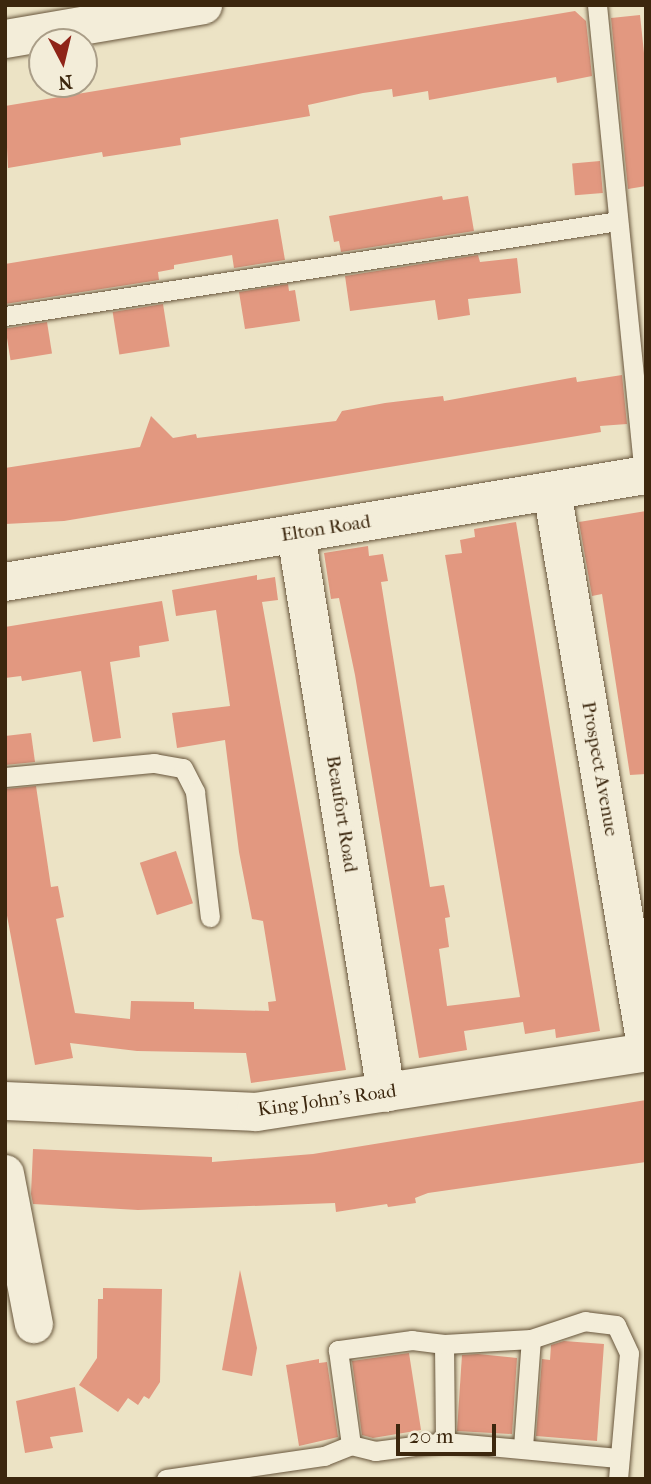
<!DOCTYPE html>
<html>
<head>
<meta charset="utf-8">
<style>
	body { margin:0 }
	#map { position:relative; width:651px; height:1484px; overflow:hidden; background:#ece3c5; font-family:"IM FELL French Canon",serif }
	div>[style] { position:absolute }
	.building>* { inset:0; background:#e29880; transform-origin:0 0 }
	.roads { filter:drop-shadow(0 0 2px #68563c) drop-shadow(0 0 2px #68563c) }
	.lane>* { height:19px; margin:-9.5px; padding:0 9.5px; transform-origin:9.5px; border-radius:9.5px; background:#f3edd9 }
	.street>* { height:38px; margin:-19px; padding:0 19px; transform-origin:19px; border-radius:19px; background:#f3edd9 }
	.secondary>* { height:38px; margin:-19px; padding:0 19px; transform-origin:19px; border-radius:19px; background:#f3edd9 }
	span { translate:-50% -50%; white-space:nowrap; text-align:center; line-height:1.15; -webkit-text-stroke:7px #f3edd9; paint-order:stroke }
	.street-label { font-size:19px; color:#3c270e }
	.frame { position:absolute; inset:0; border:7px solid #3c270e; pointer-events:none }
	.north { position:absolute; left:28px; top:28px; width:70px; height:70px; box-sizing:border-box; background:#f3edd9; border:2px solid #aa9e88; border-radius:50%; rotate:173deg; font-size:19px; font-weight:700; line-height:28px; text-align:center; color:#3c270e }
	.north::after { content:''; display:block; margin:auto; width:24px; height:32px; background:#8f2418; clip-path:polygon(50% 0,100% 100%,50% 72%,0 100%) }
	.scale { position:absolute; left:396px; top:1424px; width:100px; height:32px; box-sizing:border-box; border:4px solid #3c270e; border-top:0; padding-left:9px; font-size:21px; line-height:24px; white-space:nowrap; color:#3c270e; -webkit-text-stroke:5px #f3edd9; paint-order:stroke }
</style>
</head>
<body>
<div id="map">
	<div class="building">
		<i style="clip-path:polygon(575px 11px,586px 21px,592px 76px,557px 83px,556px 77px,429px 100px,428px 91px,393px 97px,392px 89px,363px 93px,308px 105px,310px 116px,180px 138px,181px 145px,103px 157px,102px 152px,8px 168px,5px 106px)"></i>
		<i style="clip-path:polygon(640px 15px,646px 72px,646px 186px,628px 189px,611px 18px)"></i>
		<i style="left:600px;top:161px;width:32px;height:28px;rotate:85deg"></i>
		<i style="clip-path:polygon(442px 196px,443px 200px,468px 196px,474px 231px,341px 252px,339px 241px,334px 242px,329px 216px)"></i>
		<i style="clip-path:polygon(278px 219px,285px 260px,234px 268px,232px 255px,174px 265px,174px 269px,158px 272px,159px 280px,5px 304px,5px 264px)"></i>
		<i style="clip-path:polygon(478px 255px,480px 262px,517px 258px,521px 293px,468px 299px,470px 315px,438px 320px,435px 300px,350px 311px,345px 276px)"></i>
		<i style="clip-path:polygon(288px 284px,289px 291px,295px 290px,300px 321px,245px 329px,239px 292px)"></i>
		<i style="left:163px;top:304px;width:43px;height:51px;rotate:81deg"></i>
		<i style="left:47px;top:322px;width:32px;height:42px;rotate:81deg"></i>
		<i style="clip-path:polygon(622px 375px,627px 424px,600px 426px,601px 432px,64px 521px,5px 524px,5px 468px,140px 447px,151px 416px,173px 438px,196px 434px,197px 438px,336px 421px,342px 411px,385px 403px,443px 396px,444px 401px,576px 377px,577px 382px)"></i>
		<i style="clip-path:polygon(646px 511px,646px 774px,630px 775px,602px 594px,592px 596px,579px 522px)"></i>
		<i style="clip-path:polygon(516px 522px,600px 1031px,556px 1038px,555px 1029px,525px 1034px,523px 1022px,464px 1031px,467px 1050px,419px 1058px,355px 675px,339px 598px,331px 599px,324px 553px,368px 546px,369px 556px,383px 554px,388px 581px,381px 582px,430px 887px,444px 885px,450px 917px,445px 918px,449px 947px,439px 949px,447px 1006px,520px 997px,445px 555px,462px 553px,460px 540px,475px 537px,474px 529px)"></i>
		<i style="clip-path:polygon(257px 575px,257px 580px,275px 577px,278px 600px,262px 602px,346px 1070px,251px 1083px,246px 1053px,137px 1051px,70px 1043px,73px 1058px,35px 1065px,5px 905px,5px 789px,36px 786px,51px 887px,58px 886px,64px 917px,56px 919px,75px 1013px,130px 1019px,131px 1001px,194px 1002px,194px 1009px,269px 1011px,268px 1002px,276px 1001px,263px 921px,252px 919px,239px 852px,225px 740px,177px 748px,172px 713px,230px 706px,216px 610px,176px 616px,172px 590px)"></i>
		<i style="clip-path:polygon(162px 601px,169px 641px,139px 646px,140px 657px,110px 662px,121px 738px,93px 742px,81px 671px,22px 681px,21px 676px,5px 678px,5px 627px)"></i>
		<i style="clip-path:polygon(31px 733px,35px 762px,5px 765px,5px 736px)"></i>
		<i style="left:176px;top:851px;width:55px;height:38px;rotate:72deg"></i>
		<i style="clip-path:polygon(646px 1100px,646px 1162px,428px 1193px,415px 1198px,416px 1203px,388px 1207px,387px 1204px,336px 1212px,335px 1203px,138px 1210px,33px 1204px,31px 1194px,33px 1149px,212px 1157px,212px 1162px,313px 1154px)"></i>
		<i style="clip-path:polygon(240px 1270px,257px 1348px,252px 1376px,222px 1370px)"></i>
		<i style="clip-path:polygon(103px 1288px,162px 1289px,160px 1382px,149px 1399px,144px 1396px,138px 1405px,128px 1398px,118px 1412px,79px 1385px,97px 1358px,98px 1299px,103px 1299px)"></i>
		<i style="clip-path:polygon(564px 1341px,604px 1344px,597px 1441px,536px 1436px,542px 1359px,550px 1360px,551px 1345px)"></i>
		<i style="clip-path:polygon(409px 1353px,421px 1430px,373px 1438px,362px 1435px,352px 1361px)"></i>
		<i style="clip-path:polygon(478px 1354px,517px 1358px,512px 1434px,457px 1431px,462px 1355px)"></i>
		<i style="clip-path:polygon(319px 1359px,319px 1363px,327px 1362px,338px 1437px,299px 1446px,286px 1365px)"></i>
		<i style="clip-path:polygon(75px 1387px,83px 1432px,50px 1437px,53px 1448px,25px 1453px,16px 1401px)"></i>
	</div>
	<div class="roads">
		<div class="lane">
			<i style="left:597px;top:5px;width:472px;rotate:84.3deg"></i>
			<i style="left:5px;top:316px;width:620px;rotate:-8.81deg"></i>
			<i style="left:5px;top:777px;width:150px;rotate:-5.4deg"></i>
			<i style="left:154px;top:763px;width:29px;rotate:10deg"></i>
			<i style="left:183px;top:768px;width:27px;rotate:63deg"></i>
			<i style="left:195px;top:792px;width:126px;rotate:83.2deg"></i>
			<i style="left:444px;top:1344px;width:98px;rotate:89.4deg"></i>
			<i style="left:523px;top:1447px;width:108px;rotate:-85.8deg"></i>
			<i style="left:166px;top:1479px;width:160px;rotate:-8.3deg"></i>
			<i style="left:324px;top:1456px;width:29px;rotate:-22deg"></i>
			<i style="left:618px;top:1479px;width:126px;rotate:-85deg"></i>
			<i style="left:629px;top:1353px;width:31px;rotate:-115deg"></i>
			<i style="left:616px;top:1325px;width:31px;rotate:-173deg"></i>
			<i style="left:585px;top:1321px;width:57px;rotate:161.6deg"></i>
			<i style="left:531px;top:1339px;width:87px;rotate:176.7deg"></i>
			<i style="left:444px;top:1344px;width:32px;rotate:-173deg"></i>
			<i style="left:412px;top:1340px;width:75px;rotate:172.3deg"></i>
			<i style="left:338px;top:1350px;width:96px;rotate:82.2deg"></i>
			<i style="left:351px;top:1445px;width:25px;rotate:14deg"></i>
			<i style="left:375px;top:1451px;width:71px;rotate:-7.3deg"></i>
			<i style="left:445px;top:1442px;width:175px;rotate:5.3deg"></i>
		</div>
		<div class="street">
			<i style="left:552px;top:491px;width:563px;rotate:80.39deg"></i>
			<i style="left:296px;top:534px;width:566px;rotate:80.85deg"></i>
			<i style="left:5px;top:582px;width:650px;rotate:-9.48deg"></i>
			<i style="left:5px;top:1101px;width:251px;rotate:2.5deg"></i>
			<i style="left:256px;top:1112px;width:395px;rotate:-8.7deg"></i>
			<i style="left:5px;top:1174px;width:153px;rotate:79.1deg"></i>
		</div>
		<div class="secondary">
			<i style="left:5px;top:39px;width:201px;rotate:-9.7deg"></i>
		</div>
	</div>
	<div class="street-label">
		<span style="left:326px;top:529px;rotate:-9deg">Elton Road</span>
		<span style="left:599px;top:769px;rotate:80deg">Prospect Avenue</span>
		<span style="left:341px;top:814px;rotate:81deg">Beaufort Road</span>
		<span style="left:327px;top:1101px;rotate:-8deg">King John's Road</span>
	</div>
	<div class="frame"></div>
	<div class="north">N</div>
	<div class="scale">20 m</div>
</div>
</body>
</html>
